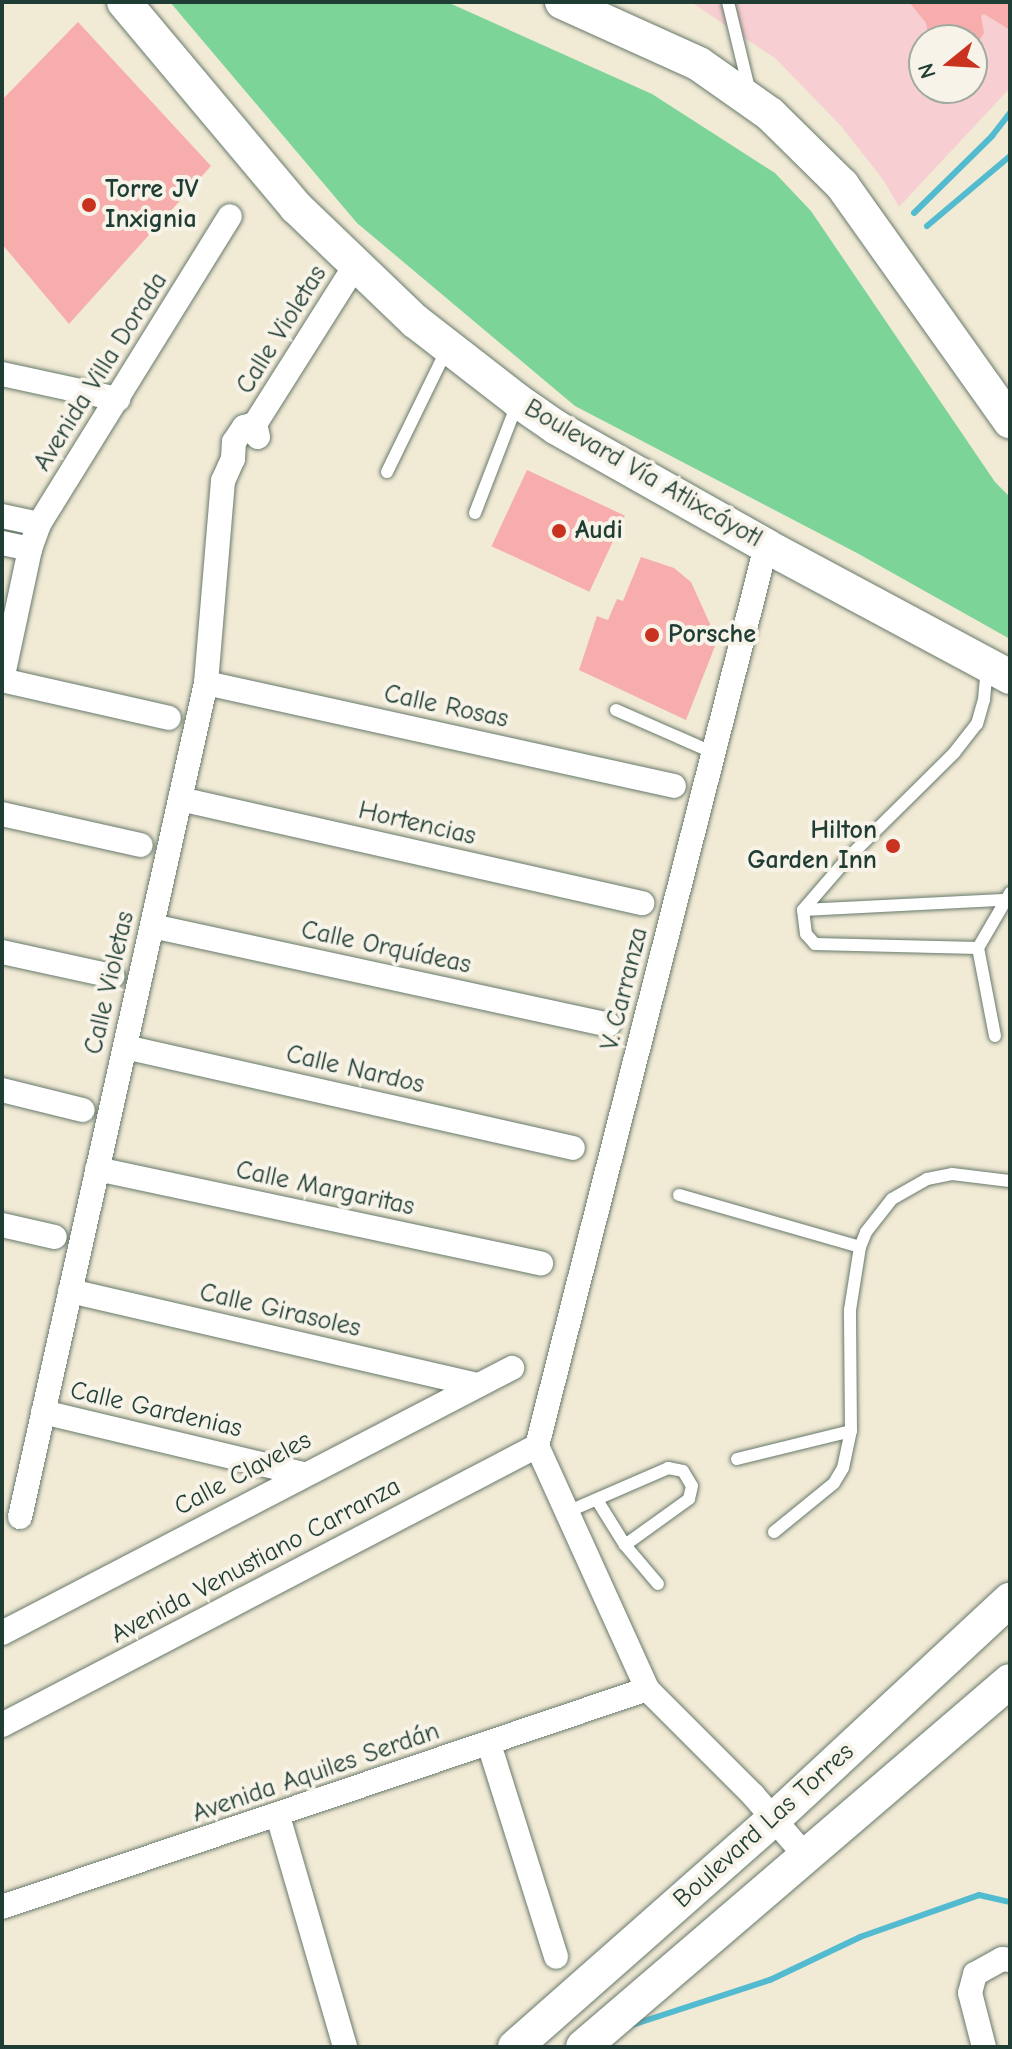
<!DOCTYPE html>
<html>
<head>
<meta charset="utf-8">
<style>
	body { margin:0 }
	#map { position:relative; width:1012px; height:2049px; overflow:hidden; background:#f1ead5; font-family:"Comic Neue",sans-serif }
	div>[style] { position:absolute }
	.built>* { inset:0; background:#f7cfd3 }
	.green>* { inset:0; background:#7cd499 }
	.stream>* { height:6px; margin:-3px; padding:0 3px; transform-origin:3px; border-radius:3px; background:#53bbd0 }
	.building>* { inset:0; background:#f6adab; transform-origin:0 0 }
	.roads { filter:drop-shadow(0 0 2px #687a6c) drop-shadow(0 0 2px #687a6c) }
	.service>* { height:12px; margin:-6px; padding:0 6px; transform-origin:6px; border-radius:6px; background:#fff }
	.minor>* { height:24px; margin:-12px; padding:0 12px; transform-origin:12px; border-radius:12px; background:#fff }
	.secondary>* { height:34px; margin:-17px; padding:0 17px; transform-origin:17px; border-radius:17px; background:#fff }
	.dots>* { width:22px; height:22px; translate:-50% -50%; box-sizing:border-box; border:4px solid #f7f3e8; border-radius:50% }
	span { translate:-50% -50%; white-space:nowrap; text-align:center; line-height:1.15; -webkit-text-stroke:8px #f7f3e8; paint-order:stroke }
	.poi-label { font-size:26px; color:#1f3d34; font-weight:700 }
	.left { translate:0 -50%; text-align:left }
	.right { translate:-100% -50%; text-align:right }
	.street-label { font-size:26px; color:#1f3d34 }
	.frame { position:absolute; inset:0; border:4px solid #1f3d34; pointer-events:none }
	.north { position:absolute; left:908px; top:24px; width:80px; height:80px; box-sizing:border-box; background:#f7f3e8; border:2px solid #a1aaa0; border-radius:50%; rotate:252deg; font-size:22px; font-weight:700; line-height:32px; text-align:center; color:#1f3d34 }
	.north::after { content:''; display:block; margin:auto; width:28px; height:36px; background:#c8321e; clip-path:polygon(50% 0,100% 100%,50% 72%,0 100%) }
</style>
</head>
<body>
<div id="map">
	<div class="built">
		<i style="clip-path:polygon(evenodd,691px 2px,1010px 2px,1010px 88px,899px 207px,884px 181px,841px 126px,776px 59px,691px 2px,924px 40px,972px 40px,972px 88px,924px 88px,924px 40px)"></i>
	</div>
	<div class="green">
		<i style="clip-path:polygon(170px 2px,447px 2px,652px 94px,775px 173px,811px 211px,995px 482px,1010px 497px,1010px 639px,857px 553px,575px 406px,357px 223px)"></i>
	</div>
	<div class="stream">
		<i style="left:914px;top:213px;width:110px;rotate:-44.6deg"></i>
		<i style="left:992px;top:136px;width:29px;rotate:-52deg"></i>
		<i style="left:927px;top:226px;width:109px;rotate:-40.1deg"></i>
		<i style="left:632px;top:2025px;width:145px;rotate:-18.1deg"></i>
		<i style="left:770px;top:1980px;width:100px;rotate:-25.5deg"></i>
		<i style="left:860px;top:1937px;width:126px;rotate:-19.4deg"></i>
		<i style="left:979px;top:1895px;width:32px;rotate:13deg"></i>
	</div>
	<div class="building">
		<i style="clip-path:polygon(909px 2px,1010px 2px,1010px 30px,984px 14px,981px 16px,984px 33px,972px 51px,972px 40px,929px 40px,926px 23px)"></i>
		<i style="clip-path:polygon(78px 22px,211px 166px,69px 324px,2px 244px,2px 100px)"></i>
		<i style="left:527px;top:470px;width:108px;height:84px;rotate:25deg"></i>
		<i style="clip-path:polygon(641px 557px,674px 568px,691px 582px,710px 624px,715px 646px,686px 720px,579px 670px,597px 616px,608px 620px,617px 599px,623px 601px)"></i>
	</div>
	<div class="roads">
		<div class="service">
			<i style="left:728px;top:2px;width:89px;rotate:76.4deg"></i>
			<i style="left:387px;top:472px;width:137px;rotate:-64deg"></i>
			<i style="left:475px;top:513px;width:117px;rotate:-68.9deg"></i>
			<i style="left:616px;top:710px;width:107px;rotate:23.7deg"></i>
			<i style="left:803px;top:910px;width:67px;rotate:-49.2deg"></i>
			<i style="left:847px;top:859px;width:151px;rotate:-44.7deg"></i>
			<i style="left:954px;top:753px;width:37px;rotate:-52deg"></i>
			<i style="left:977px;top:724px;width:25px;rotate:-74deg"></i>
			<i style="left:984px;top:700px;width:33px;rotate:-85deg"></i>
			<i style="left:978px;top:948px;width:163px;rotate:-178.6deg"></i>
			<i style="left:815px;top:944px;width:13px;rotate:-132deg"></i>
			<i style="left:806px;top:934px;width:24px;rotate:-97deg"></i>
			<i style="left:803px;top:910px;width:200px;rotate:-2.9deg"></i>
			<i style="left:995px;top:1036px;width:90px;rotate:-100.9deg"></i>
			<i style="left:978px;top:948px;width:64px;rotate:-59.8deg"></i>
			<i style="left:679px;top:1195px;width:188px;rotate:16deg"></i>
			<i style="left:737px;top:1459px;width:117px;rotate:-13.8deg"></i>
			<i style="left:851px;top:1431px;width:121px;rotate:-90.5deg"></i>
			<i style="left:850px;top:1310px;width:64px;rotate:-81deg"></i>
			<i style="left:860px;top:1247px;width:16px;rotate:-68deg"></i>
			<i style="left:866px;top:1232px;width:42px;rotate:-51.8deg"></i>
			<i style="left:892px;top:1199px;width:40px;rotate:-29.7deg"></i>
			<i style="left:927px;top:1179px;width:25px;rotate:-11deg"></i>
			<i style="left:952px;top:1174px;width:58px;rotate:6.9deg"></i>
			<i style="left:597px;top:1500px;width:53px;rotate:58.1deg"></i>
			<i style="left:625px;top:1545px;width:51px;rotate:49.8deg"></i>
			<i style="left:567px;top:1512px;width:110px;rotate:-23.5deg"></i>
			<i style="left:668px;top:1468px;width:15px;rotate:11deg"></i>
			<i style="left:683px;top:1471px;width:17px;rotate:59deg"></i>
			<i style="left:692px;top:1486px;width:13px;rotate:103deg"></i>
			<i style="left:689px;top:1499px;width:79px;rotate:144.3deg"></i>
			<i style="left:774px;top:1532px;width:77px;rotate:-39.2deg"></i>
			<i style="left:834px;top:1483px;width:17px;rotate:-59deg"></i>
			<i style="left:843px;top:1468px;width:38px;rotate:-78deg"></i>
		</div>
		<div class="minor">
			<i style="left:2px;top:374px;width:119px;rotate:12.2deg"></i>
			<i style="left:258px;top:437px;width:13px;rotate:-103deg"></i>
			<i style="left:255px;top:424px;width:187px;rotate:-57.7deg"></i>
			<i style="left:2px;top:516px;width:38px;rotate:12deg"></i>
			<i style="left:2px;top:543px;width:29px;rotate:12deg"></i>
			<i style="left:2px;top:680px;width:134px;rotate:-77.9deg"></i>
			<i style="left:30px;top:549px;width:27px;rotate:-70deg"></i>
			<i style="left:39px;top:524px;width:362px;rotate:-58.2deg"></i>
			<i style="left:2px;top:680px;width:171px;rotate:12.8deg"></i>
			<i style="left:206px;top:683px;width:479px;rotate:12.4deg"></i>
			<i style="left:180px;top:799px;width:474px;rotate:12.7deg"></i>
			<i style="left:2px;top:814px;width:142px;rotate:12.6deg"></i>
			<i style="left:152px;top:926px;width:467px;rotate:12.2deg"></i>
			<i style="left:2px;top:952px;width:113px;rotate:12.3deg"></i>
			<i style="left:125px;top:1047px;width:459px;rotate:12.7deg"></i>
			<i style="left:2px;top:1090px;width:83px;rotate:13.9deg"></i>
			<i style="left:97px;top:1169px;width:454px;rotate:12deg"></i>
			<i style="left:2px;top:1225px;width:54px;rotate:12.8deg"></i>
			<i style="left:70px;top:1291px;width:418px;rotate:13deg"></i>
			<i style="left:43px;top:1412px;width:267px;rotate:13.4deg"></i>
			<i style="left:537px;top:1446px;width:929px;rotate:-75.72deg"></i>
			<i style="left:537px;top:1446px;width:267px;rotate:65.6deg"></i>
			<i style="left:647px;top:1689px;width:150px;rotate:45deg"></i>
			<i style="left:753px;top:1795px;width:78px;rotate:49.2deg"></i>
			<i style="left:20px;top:1517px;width:854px;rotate:-77.43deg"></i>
			<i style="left:206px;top:683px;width:203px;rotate:-85.2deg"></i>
			<i style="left:223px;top:481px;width:24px;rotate:-66deg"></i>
			<i style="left:233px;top:459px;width:17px;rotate:-87deg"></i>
			<i style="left:234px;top:442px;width:18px;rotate:-56deg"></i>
			<i style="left:244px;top:427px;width:11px;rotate:-15deg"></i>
			<i style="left:2px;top:1633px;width:575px;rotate:-27.46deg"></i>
			<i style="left:2px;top:1725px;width:603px;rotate:-27.54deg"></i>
			<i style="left:489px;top:1744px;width:223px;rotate:72.5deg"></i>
			<i style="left:278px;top:1816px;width:241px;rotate:73.8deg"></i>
			<i style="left:2px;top:1907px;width:681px;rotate:-18.67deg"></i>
			<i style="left:984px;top:2047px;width:56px;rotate:-104.5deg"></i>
			<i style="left:970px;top:1993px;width:20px;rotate:-75deg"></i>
			<i style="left:975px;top:1974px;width:31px;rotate:-29deg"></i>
			<i style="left:1002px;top:1959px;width:8px;rotate:7deg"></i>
		</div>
		<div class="secondary">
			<i style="left:124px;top:2px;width:268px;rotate:50deg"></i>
			<i style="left:296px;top:207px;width:165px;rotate:43.8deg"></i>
			<i style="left:415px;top:321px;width:130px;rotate:37.8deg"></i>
			<i style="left:518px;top:401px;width:47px;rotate:34.7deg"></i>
			<i style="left:557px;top:428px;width:240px;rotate:29.4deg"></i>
			<i style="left:766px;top:546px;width:277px;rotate:28.2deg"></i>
			<i style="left:562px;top:2px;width:150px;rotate:24.3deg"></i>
			<i style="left:699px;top:64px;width:87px;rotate:35.2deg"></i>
			<i style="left:770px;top:114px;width:101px;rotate:44.6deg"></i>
			<i style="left:842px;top:185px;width:290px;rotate:54.6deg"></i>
			<i style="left:515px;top:2047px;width:345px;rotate:-41.4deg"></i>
			<i style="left:774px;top:1819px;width:322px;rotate:-42.9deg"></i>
			<i style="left:583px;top:2047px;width:562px;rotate:-40.6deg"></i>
		</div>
	</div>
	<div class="dots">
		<i style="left:89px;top:205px;background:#c8321e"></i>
		<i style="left:559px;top:531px;background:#c8321e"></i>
		<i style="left:652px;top:635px;background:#c8321e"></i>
		<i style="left:893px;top:846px;background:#c8321e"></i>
	</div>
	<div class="poi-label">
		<span class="left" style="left:105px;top:205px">Torre JV<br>Inxignia</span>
		<span class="left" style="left:575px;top:531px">Audi</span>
		<span class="left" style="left:668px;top:635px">Porsche</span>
		<span class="right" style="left:877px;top:846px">Hilton<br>Garden Inn</span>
	</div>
	<div class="street-label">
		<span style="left:282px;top:330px;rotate:-58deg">Calle Violetas</span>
		<span style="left:101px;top:372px;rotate:-58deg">Avenida Villa Dorada</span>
		<span style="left:643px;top:474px;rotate:30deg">Boulevard Vía Atlixcáyotl</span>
		<span style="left:446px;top:707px;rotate:12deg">Calle Rosas</span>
		<span style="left:417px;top:824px;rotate:13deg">Hortencias</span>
		<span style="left:386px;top:948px;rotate:12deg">Calle Orquídeas</span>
		<span style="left:110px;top:983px;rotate:-77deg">Calle Violetas</span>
		<span style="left:625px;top:989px;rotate:-76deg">V. Carranza</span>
		<span style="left:355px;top:1070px;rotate:13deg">Calle Nardos</span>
		<span style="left:325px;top:1189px;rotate:12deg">Calle Margaritas</span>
		<span style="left:280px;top:1311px;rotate:13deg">Calle Girasoles</span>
		<span style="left:156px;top:1410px;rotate:13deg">Calle Gardenias</span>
		<span style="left:243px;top:1474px;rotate:-28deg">Calle Claveles</span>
		<span style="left:256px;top:1561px;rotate:-28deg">Avenida Venustiano Carranza</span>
		<span style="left:316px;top:1773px;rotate:-19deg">Avenida Aquiles Serdán</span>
		<span style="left:764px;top:1826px;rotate:-42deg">Boulevard Las Torres</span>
	</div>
	<div class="frame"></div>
	<div class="north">N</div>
</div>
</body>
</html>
